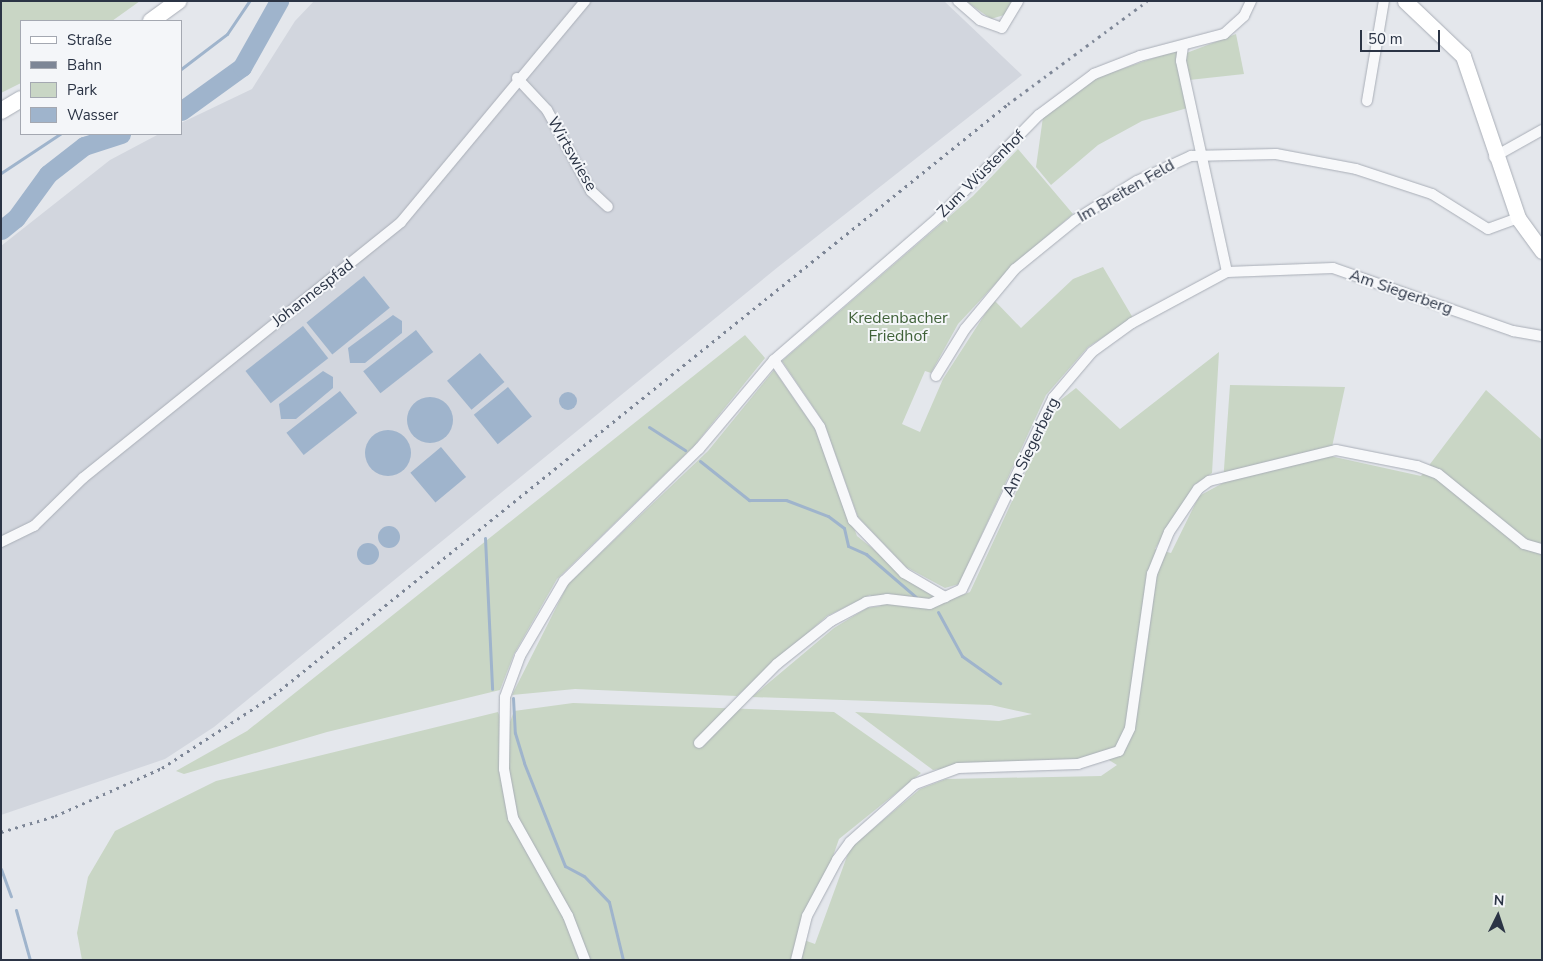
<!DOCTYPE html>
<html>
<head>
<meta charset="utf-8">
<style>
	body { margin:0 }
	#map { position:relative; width:1543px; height:961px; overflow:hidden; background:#e4e7ec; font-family:"Nunito Sans",sans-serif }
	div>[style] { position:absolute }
	.built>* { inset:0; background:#d2d6de }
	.green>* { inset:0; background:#c9d6c5 }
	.water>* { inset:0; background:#9fb4cc; transform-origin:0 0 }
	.round { border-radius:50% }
	.stream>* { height:3px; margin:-1.5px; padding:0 1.5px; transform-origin:1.5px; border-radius:1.5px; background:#9fb4cc }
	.river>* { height:19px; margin:-9.5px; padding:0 9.5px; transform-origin:9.5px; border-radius:9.5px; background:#9fb4cc }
	.roads { filter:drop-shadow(0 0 1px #a9aeb7) drop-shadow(0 0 1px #a9aeb7) }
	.minor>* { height:10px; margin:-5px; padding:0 5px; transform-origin:5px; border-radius:5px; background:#f7f8fa }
	.secondary>* { height:15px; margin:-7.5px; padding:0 7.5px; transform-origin:7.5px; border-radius:7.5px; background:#fff }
	.primary>* { height:16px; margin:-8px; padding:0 8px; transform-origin:8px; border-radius:8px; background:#fff }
	.rail>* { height:3px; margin-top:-1.5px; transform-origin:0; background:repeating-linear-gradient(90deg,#7d8696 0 2.5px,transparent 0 7.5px) }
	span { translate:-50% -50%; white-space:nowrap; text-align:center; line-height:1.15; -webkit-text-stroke:4px #f4f6f9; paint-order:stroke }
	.street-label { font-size:16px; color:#2b3445 }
	.park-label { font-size:16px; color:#3f6138 }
	.frame { position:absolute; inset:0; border:2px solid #2b3445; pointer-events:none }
	.legend { position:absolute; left:20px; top:20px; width:162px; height:115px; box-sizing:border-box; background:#f4f6f9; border:1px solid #a4a8b1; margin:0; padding:6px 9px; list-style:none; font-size:15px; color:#2b3445 }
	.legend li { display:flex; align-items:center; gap:10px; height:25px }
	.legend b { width:25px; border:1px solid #a4a8b1 }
	.north { position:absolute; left:1473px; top:891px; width:50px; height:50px; -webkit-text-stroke:4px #f4f6f9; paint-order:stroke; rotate:4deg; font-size:14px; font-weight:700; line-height:20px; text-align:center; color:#2b3445 }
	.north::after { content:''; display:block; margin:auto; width:18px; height:22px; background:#2b3445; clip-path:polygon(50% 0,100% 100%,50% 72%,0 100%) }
	.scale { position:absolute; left:1360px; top:30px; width:80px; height:22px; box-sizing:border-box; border:2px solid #2b3445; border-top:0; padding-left:6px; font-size:15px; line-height:18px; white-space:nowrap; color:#2b3445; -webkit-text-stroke:4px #f4f6f9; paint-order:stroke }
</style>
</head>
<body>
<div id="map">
	<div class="built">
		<i style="clip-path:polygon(314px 1px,944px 1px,1022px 75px,778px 267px,214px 727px,165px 759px,1px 815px,1px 246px,110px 160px,159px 134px,181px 134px,181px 123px,252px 89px,295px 21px)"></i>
	</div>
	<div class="green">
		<i style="clip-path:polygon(1px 1px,140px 1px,112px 21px,21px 21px,21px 83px,1px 93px)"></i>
		<i style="clip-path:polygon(966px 1px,1012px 1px,1004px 15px,991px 19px)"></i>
		<i style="clip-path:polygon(1236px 34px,1244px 74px,1189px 80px,1184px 54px)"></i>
		<i style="clip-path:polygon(1177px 50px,1191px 107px,1142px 121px,1098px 145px,1051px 185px,1036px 167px,1043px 117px,1095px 78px)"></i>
		<i style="clip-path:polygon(1018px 149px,1073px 214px,1012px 266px,958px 324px,931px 373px,925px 371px,902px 424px,920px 432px,943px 379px,994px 300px,1021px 328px,1073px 279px,1103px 267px,1133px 318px,1088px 347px,1046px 395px,959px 584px,945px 588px,906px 567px,858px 517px,824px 423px,782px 361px,973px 196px)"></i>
		<i style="clip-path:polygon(745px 335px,765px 358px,694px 446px,557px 579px,514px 654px,500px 690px,327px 732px,184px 774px,176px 771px,247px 731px)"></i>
		<i style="clip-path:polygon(1219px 352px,1212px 473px,1194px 485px,1155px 549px,1171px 553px,1199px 496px,1223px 483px,1230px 385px,1345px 387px,1330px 456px,1421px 476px,1486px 390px,1542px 440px,1542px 960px,82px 960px,77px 933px,88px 877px,115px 831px,216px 781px,498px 712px,506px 733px,514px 711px,573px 703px,834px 712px,921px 773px,839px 839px,804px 940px,815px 944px,850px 848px,920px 789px,946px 779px,1101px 776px,1117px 765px,1104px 757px,1091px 762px,982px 763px,933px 770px,855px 712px,999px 721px,1032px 714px,991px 705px,752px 697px,834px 628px,867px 608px,881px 606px,870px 595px,827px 616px,737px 696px,575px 689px,512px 695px,568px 584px,708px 451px,774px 370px,815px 429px,857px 536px,941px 603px,970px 592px,1058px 402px,1076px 388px,1120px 429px)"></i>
	</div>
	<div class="water">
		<i style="left:364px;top:276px;width:41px;height:74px;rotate:51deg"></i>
		<i style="clip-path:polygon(393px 315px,402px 321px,402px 333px,365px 363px,350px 363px,348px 348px)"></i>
		<i style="left:303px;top:326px;width:41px;height:73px;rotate:52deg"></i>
		<i style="left:416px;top:330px;width:28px;height:67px;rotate:52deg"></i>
		<i style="left:480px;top:353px;width:38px;height:43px;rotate:50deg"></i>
		<i style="clip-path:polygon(323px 371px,333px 377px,333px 388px,296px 419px,281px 419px,279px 404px)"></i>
		<i style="left:508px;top:387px;width:38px;height:44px;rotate:51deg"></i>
		<i style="left:340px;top:391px;width:28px;height:68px;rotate:52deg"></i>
		<i class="round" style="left:559px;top:392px;width:18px;height:18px"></i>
		<i class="round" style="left:407px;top:397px;width:46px;height:46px"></i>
		<i class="round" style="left:365px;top:430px;width:46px;height:46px"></i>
		<i style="left:441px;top:447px;width:39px;height:40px;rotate:50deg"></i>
		<i class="round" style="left:378px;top:526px;width:22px;height:22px"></i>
		<i class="round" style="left:357px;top:543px;width:22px;height:22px"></i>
	</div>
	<div class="stream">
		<i style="left:181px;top:69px;width:58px;rotate:-37.3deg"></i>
		<i style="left:227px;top:34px;width:40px;rotate:-56deg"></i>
		<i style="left:1px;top:173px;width:71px;rotate:-33.5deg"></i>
		<i style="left:649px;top:427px;width:43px;rotate:32.6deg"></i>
		<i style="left:700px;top:461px;width:63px;rotate:38.5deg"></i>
		<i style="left:749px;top:500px;width:37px"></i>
		<i style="left:786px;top:500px;width:45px;rotate:20.9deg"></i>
		<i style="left:828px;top:516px;width:20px;rotate:37deg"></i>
		<i style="left:844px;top:528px;width:18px;rotate:77deg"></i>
		<i style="left:848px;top:546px;width:20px;rotate:24deg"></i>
		<i style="left:866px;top:554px;width:66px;rotate:40.7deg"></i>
		<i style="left:485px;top:538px;width:151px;rotate:87.3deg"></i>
		<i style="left:938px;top:612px;width:50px;rotate:61.4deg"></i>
		<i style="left:962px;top:656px;width:47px;rotate:35.4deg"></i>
		<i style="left:513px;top:698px;width:35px;rotate:87deg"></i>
		<i style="left:515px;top:733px;width:31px;rotate:73deg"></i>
		<i style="left:524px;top:763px;width:111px;rotate:68.3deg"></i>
		<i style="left:565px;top:866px;width:21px;rotate:28deg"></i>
		<i style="left:584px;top:876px;width:36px;rotate:46deg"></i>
		<i style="left:609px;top:902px;width:60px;rotate:76.4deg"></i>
		<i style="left:1px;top:869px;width:29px;rotate:70deg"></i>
		<i style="left:16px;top:910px;width:52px;rotate:74.4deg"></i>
	</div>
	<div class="river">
		<i style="left:181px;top:111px;width:75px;rotate:-35.8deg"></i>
		<i style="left:242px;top:67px;width:76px;rotate:-60.7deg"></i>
		<i style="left:1px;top:230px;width:19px;rotate:-39deg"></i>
		<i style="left:16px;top:218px;width:54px;rotate:-54deg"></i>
		<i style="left:48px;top:174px;width:46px;rotate:-37.9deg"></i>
		<i style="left:84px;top:146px;width:39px;rotate:-18deg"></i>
	</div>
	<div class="roads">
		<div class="minor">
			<i style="left:958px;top:1px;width:29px;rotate:41deg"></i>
			<i style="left:980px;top:20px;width:23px;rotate:20deg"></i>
			<i style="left:1002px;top:28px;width:31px;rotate:-59deg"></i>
			<i style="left:1183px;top:46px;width:15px;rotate:98deg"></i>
			<i style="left:1181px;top:61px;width:216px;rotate:77.7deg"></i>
			<i style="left:517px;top:78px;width:44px;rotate:46.8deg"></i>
			<i style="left:547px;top:110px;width:92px;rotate:61.5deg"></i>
			<i style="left:591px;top:191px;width:23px;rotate:43deg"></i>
			<i style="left:1367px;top:101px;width:101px;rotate:-80.4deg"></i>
			<i style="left:1494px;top:157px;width:55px;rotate:-29.4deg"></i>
			<i style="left:774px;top:360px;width:81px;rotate:55.5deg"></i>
			<i style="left:820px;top:427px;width:99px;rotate:70.5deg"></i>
			<i style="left:853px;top:520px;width:74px;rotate:46.1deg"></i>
			<i style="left:904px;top:573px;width:48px;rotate:30.3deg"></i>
			<i style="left:936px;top:376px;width:55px;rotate:-58.3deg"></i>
			<i style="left:965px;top:329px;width:78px;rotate:-50.2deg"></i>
			<i style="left:1015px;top:269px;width:77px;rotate:-39.2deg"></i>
			<i style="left:1075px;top:220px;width:73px;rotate:-32.2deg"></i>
			<i style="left:1137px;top:181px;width:60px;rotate:-24.8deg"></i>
			<i style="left:1191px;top:156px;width:85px;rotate:-1.3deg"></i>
			<i style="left:1276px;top:154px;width:81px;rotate:10.6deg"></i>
			<i style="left:1356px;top:169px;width:80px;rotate:18.2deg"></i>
			<i style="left:1432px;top:194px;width:66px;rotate:32deg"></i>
			<i style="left:1488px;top:229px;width:32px;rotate:-20deg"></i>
			<i style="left:1px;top:542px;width:37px;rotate:-26deg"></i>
			<i style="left:34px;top:526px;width:69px;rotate:-44.4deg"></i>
			<i style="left:83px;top:478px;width:408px;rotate:-38.8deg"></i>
			<i style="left:401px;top:222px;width:288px;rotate:-50.2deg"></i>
			<i style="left:699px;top:743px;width:111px;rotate:-45.4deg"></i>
			<i style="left:777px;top:664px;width:69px;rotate:-38.5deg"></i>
			<i style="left:831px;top:621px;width:40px;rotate:-28deg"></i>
			<i style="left:866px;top:602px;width:21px;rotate:-8deg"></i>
			<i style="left:887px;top:599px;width:43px;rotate:6.6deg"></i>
			<i style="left:930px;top:604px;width:35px;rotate:-25deg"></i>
			<i style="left:962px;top:589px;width:212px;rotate:-64.5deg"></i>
			<i style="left:1053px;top:398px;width:60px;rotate:-49.7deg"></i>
			<i style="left:1092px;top:352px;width:49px;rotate:-35.9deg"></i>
			<i style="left:1132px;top:323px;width:108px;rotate:-28.2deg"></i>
			<i style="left:1227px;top:272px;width:106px;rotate:-2.2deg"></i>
			<i style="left:1333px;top:268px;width:191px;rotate:19.3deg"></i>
			<i style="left:1513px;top:331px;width:29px;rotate:10deg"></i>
			<i style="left:585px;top:960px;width:47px;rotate:-111.1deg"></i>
			<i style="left:568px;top:916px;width:112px;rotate:-119.3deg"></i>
			<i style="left:513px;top:818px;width:50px;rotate:-100.4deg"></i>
			<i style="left:504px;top:769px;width:72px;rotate:-89.2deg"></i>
			<i style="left:505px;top:697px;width:44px;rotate:-69.9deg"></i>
			<i style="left:520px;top:656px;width:87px;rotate:-59.6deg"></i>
			<i style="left:564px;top:581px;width:189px;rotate:-44.4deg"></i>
			<i style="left:699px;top:449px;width:116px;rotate:-49.9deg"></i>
			<i style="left:774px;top:360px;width:218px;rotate:-40.9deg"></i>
			<i style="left:939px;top:217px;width:143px;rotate:-45.6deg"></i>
			<i style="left:1039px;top:115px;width:69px;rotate:-36.7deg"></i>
			<i style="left:1094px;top:74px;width:49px;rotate:-21.4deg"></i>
			<i style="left:1140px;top:56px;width:87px;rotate:-14.7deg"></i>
			<i style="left:1224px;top:34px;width:27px;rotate:-42deg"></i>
			<i style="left:1244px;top:16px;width:17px;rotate:-65deg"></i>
			<i style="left:796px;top:960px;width:45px;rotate:-76deg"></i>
			<i style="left:807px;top:916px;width:64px;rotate:-61.8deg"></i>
			<i style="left:837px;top:860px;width:22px;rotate:-54deg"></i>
			<i style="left:850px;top:842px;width:87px;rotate:-41.7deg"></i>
			<i style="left:915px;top:784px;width:46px;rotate:-20.4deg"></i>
			<i style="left:958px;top:768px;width:120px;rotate:-1.9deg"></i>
			<i style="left:1078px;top:764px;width:43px;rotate:-17.6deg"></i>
			<i style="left:1119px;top:751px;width:25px;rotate:-64deg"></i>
			<i style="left:1130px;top:728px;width:156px;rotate:-81.9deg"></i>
			<i style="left:1152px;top:574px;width:45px;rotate:-68deg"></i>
			<i style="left:1169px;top:532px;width:52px;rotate:-56deg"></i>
			<i style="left:1198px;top:489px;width:14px;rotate:-36deg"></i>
			<i style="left:1209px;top:481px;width:131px;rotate:-13.7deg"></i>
			<i style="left:1336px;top:450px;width:83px;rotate:11.2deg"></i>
			<i style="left:1417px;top:466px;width:22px;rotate:21deg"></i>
			<i style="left:1438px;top:474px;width:111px;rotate:39.1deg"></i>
			<i style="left:1524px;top:544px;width:19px;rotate:16deg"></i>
		</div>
		<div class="secondary">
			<i style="left:1405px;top:1px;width:80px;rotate:43.5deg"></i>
			<i style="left:1463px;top:56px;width:171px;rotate:71.2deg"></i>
			<i style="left:1518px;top:218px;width:41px;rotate:54deg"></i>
		</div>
		<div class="primary">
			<i style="left:151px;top:21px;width:34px;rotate:-36deg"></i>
			<i style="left:1px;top:111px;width:23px;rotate:-31deg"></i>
		</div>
	</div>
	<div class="rail">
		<i style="left:1px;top:832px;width:56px;rotate:-16.5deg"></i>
		<i style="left:55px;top:816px;width:117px;rotate:-24.2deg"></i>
		<i style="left:162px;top:768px;width:134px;rotate:-33.1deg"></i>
		<i style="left:274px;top:695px;width:942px;rotate:-38.84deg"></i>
		<i style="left:1008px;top:104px;width:173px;rotate:-36.5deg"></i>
	</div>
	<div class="street-label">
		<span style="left:572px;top:154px;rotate:60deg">Wirtswiese</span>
		<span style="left:981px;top:174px;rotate:-45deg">Zum Wüstenhof</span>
		<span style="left:1126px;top:191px;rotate:-30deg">Im Breiten Feld</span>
		<span style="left:1401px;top:292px;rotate:19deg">Am Siegerberg</span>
		<span style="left:313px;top:293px;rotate:-38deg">Johannespfad</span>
		<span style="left:1031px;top:447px;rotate:-64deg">Am Siegerberg</span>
	</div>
	<div class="park-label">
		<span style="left:898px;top:327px">Kredenbacher<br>Friedhof</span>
	</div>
	<div class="frame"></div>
	<ul class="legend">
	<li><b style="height:6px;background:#fff"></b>Straße</li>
	<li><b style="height:6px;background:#7d8696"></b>Bahn</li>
	<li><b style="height:14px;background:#c9d6c5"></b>Park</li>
	<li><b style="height:14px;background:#9fb4cc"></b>Wasser</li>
	</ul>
	<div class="north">N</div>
	<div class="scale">50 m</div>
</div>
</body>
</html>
